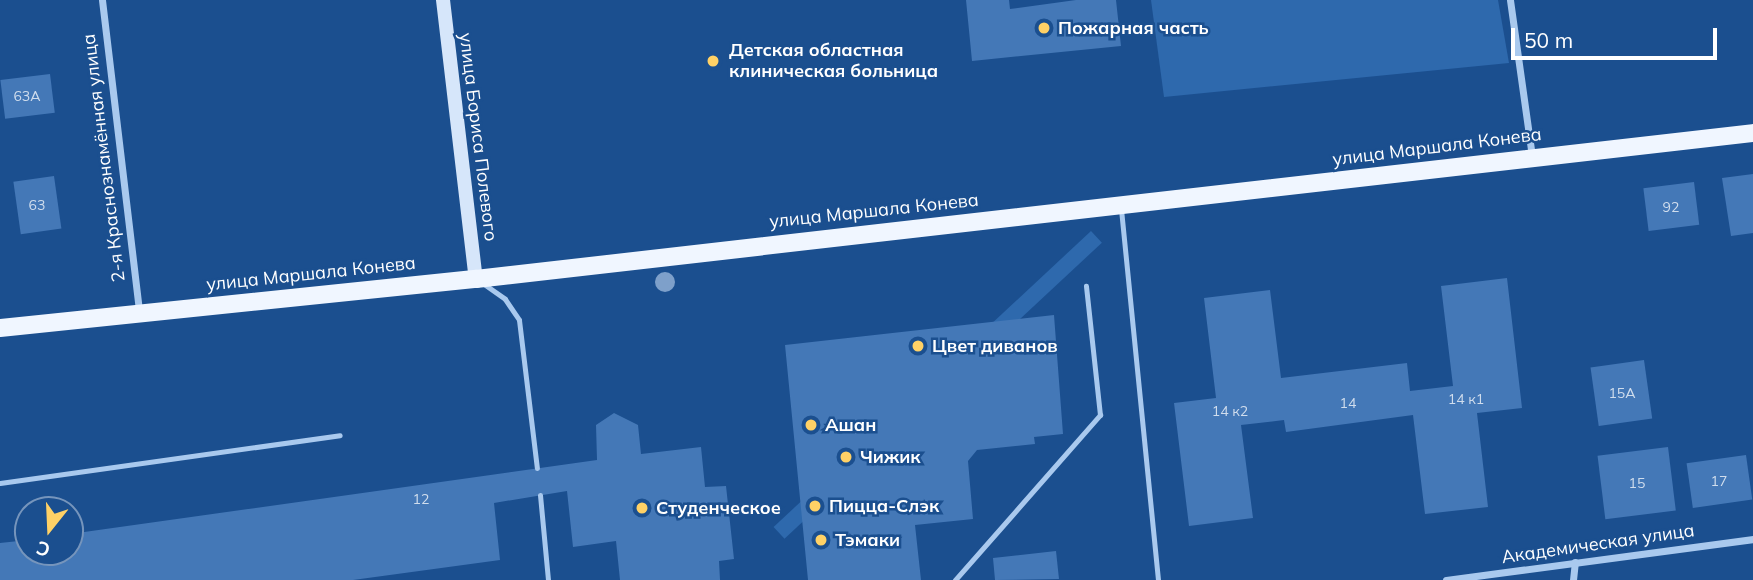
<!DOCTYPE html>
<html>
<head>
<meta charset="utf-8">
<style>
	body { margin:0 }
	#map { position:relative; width:1753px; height:580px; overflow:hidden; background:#1b4f8f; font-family:Mulish,sans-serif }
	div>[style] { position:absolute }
	.green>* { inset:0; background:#2e69ad; transform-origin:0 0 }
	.building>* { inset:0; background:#4478b7; transform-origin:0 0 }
	.service>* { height:5px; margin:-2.5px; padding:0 2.5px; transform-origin:2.5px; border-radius:2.5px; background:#a9c9ee }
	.minor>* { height:7px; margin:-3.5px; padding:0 3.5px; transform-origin:3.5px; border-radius:3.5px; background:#a9c9ee }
	.secondary>* { height:14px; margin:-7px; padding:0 7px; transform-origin:7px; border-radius:7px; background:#d6e6fa }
	.primary>* { height:18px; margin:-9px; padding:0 9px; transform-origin:9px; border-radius:9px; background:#f0f6ff }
	.trees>* { width:20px; height:20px; margin:-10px; border-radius:50%; background:#7ea0ca }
	.dots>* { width:19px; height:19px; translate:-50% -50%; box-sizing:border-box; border:4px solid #1b4f8f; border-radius:50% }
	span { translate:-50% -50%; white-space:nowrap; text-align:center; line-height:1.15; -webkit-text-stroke:5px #1b4f8f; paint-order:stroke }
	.number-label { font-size:14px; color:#d0dded }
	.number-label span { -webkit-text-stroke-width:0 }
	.poi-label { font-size:18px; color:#fff; font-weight:700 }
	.left { translate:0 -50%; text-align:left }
	.street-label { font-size:18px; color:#fff }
	.north { position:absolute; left:14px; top:496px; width:70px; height:70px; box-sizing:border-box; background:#1b4f8f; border:2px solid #7695bc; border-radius:50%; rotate:198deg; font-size:19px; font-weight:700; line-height:28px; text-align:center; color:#fff }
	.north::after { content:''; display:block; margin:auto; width:24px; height:32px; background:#ffd166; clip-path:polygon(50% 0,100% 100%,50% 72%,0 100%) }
	.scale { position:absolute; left:1511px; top:28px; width:206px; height:32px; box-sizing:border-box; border:4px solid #fff; border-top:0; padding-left:9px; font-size:21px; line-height:24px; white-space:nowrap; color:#fff; -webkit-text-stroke:5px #1b4f8f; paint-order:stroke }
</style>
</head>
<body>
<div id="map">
	<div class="green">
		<i style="clip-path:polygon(1151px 0,1498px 0,1509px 63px,1164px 97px)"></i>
		<i style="left:1091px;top:231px;width:16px;height:434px;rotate:47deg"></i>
	</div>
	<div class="building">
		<i style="clip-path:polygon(966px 0,1009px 0,1010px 9px,1076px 0,1116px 0,1121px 46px,972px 61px)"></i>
		<i style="left:50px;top:74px;width:39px;height:50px;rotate:83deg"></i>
		<i style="clip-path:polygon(1753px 174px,1753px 233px,1731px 236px,1722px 178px)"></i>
		<i style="left:54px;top:176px;width:53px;height:41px;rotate:82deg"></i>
		<i style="left:1694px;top:182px;width:43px;height:51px;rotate:83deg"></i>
		<i style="clip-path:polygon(1507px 278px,1522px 408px,1477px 413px,1488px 507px,1425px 514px,1413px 415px,1286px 432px,1284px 420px,1241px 425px,1253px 518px,1189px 526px,1174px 403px,1216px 398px,1204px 298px,1270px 290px,1281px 378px,1407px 363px,1410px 391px,1453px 386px,1441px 286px)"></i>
		<i style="clip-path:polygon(1054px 315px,1063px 434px,1034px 437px,1035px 444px,977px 450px,968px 461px,973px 519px,915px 525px,921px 580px,808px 580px,785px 345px)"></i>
		<i style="left:1644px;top:360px;width:59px;height:54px;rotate:82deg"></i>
		<i style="clip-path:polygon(614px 413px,638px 425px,641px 454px,701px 447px,705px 487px,726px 486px,734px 559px,719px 561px,720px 580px,620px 580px,616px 541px,573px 547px,567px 491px,494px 503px,500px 560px,353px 580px,0 580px,0 543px,28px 540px,28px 552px,70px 552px,70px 534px,597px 460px,596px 425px)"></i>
		<i style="left:1668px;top:447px;width:64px;height:71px;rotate:83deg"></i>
		<i style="left:1746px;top:455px;width:45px;height:60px;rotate:82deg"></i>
		<i style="clip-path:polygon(1056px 551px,1059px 579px,995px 580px,993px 558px)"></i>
	</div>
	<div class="service">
		<i style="left:1121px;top:209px;width:373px;rotate:84.3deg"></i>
		<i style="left:481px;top:282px;width:29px;rotate:35deg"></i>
		<i style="left:505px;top:299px;width:25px;rotate:56deg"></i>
		<i style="left:519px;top:320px;width:149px;rotate:83.1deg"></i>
		<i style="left:0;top:483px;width:343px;rotate:-8deg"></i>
		<i style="left:540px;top:495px;width:85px;rotate:84.6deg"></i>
		<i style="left:955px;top:580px;width:220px;rotate:-48.7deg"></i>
		<i style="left:1100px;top:415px;width:130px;rotate:-96.2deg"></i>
	</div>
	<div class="minor">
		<i style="left:102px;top:0;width:314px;rotate:83.2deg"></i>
		<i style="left:1510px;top:0;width:158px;rotate:82deg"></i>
		<i style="left:1446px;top:580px;width:310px;rotate:-7.6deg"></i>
		<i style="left:1573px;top:580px;width:18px;rotate:-84deg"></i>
	</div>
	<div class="secondary">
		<i style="left:443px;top:0;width:281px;rotate:83.3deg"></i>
	</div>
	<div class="primary">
		<i style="left:0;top:328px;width:479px;rotate:-5.9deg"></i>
		<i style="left:476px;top:279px;width:1285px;rotate:-6.52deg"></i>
	</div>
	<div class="trees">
		<i style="left:665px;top:282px"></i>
	</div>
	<div class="dots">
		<i style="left:1044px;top:28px;background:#ffd166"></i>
		<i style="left:713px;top:61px;background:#ffd166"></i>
		<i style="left:918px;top:346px;background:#ffd166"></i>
		<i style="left:811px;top:425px;background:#ffd166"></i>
		<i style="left:846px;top:457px;background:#ffd166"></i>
		<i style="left:815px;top:506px;background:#ffd166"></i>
		<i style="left:642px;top:508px;background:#ffd166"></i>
		<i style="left:821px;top:540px;background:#ffd166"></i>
	</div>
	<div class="number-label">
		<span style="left:27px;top:96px">63А</span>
		<span style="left:37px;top:205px">63</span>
		<span style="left:1671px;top:207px">92</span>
		<span style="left:1622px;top:393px">15А</span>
		<span style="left:1466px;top:399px">14 к1</span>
		<span style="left:1348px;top:403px">14</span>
		<span style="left:1230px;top:411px">14 к2</span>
		<span style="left:1719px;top:481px">17</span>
		<span style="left:1637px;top:483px">15</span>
		<span style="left:421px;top:499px">12</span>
	</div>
	<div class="poi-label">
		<span class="left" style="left:1058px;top:28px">Пожарная часть</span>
		<span class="left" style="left:729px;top:61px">Детская областная<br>клиническая больница</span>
		<span class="left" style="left:932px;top:346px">Цвет диванов</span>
		<span class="left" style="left:825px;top:425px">Ашан</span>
		<span class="left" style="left:860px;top:457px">Чижик</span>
		<span class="left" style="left:829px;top:506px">Пицца-Слэк</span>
		<span class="left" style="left:656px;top:508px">Студенческое</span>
		<span class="left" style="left:835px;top:540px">Тэмаки</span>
	</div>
	<div class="street-label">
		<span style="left:478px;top:137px;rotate:83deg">улица Бориса Полевого</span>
		<span style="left:1437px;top:147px;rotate:-7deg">улица Маршала Конева</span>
		<span style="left:104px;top:158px;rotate:-97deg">2-я Краснознамённая улица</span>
		<span style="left:874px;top:211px;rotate:-6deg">улица Маршала Конева</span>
		<span style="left:311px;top:274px;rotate:-6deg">улица Маршала Конева</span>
		<span style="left:1598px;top:544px;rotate:-8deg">Академическая улица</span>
	</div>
	<div class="north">С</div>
	<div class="scale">50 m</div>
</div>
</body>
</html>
